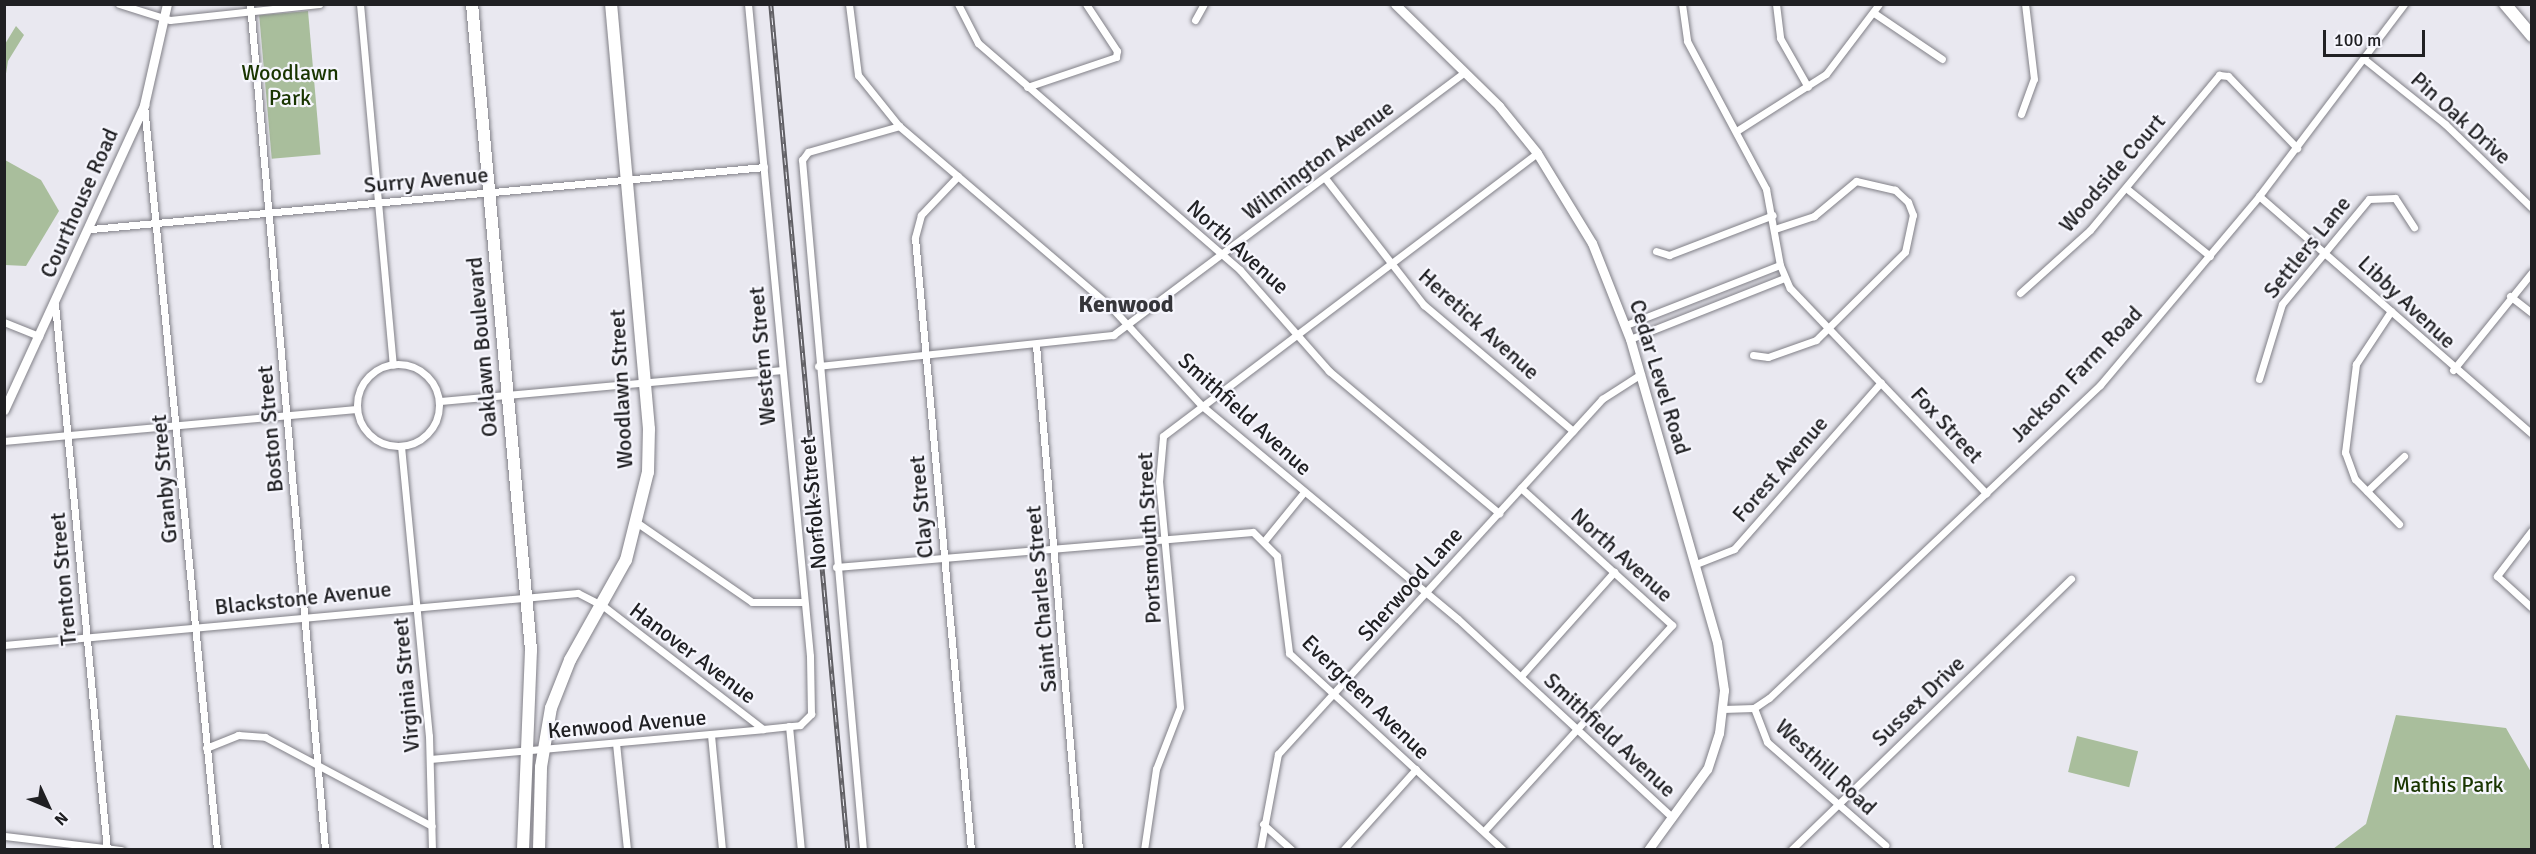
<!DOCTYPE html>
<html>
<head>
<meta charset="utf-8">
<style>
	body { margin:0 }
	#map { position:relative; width:2536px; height:854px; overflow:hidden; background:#e9e8f0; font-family:Signika,sans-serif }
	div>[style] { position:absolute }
	.green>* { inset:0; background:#a9be9c; transform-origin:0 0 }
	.roads { filter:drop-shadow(0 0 2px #818087) drop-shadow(0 0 2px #818087) }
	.street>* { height:7px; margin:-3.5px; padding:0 3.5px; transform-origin:3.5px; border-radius:3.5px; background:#fff }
	.street>.ring { margin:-3.5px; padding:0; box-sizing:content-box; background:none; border:7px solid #fff; border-radius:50% }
	.secondary>* { height:9px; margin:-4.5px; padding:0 4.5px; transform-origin:4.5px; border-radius:4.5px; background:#fff }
	.highway>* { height:12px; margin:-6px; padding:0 6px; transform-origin:6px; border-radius:6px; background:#fff }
	.rail>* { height:4.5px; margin-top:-2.25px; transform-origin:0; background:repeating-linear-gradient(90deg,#f6f6fd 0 7px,#605f64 0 14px); box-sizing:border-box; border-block:2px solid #605f64 }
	span { translate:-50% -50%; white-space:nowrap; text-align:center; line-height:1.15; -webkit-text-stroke:4.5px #f6f6fd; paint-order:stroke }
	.park-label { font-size:22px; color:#193500 }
	.street-label { font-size:22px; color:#202023 }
	.neighbourhood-label { font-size:24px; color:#35353a; font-weight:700 }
	.frame { position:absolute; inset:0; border:6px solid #202023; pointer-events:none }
	.north { position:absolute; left:18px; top:776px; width:60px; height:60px; -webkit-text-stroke:4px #f6f6fd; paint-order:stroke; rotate:134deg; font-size:16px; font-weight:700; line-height:24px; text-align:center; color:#202023 }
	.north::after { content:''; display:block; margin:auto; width:21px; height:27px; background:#202023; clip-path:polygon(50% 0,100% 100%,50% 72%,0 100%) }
	.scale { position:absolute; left:2323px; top:30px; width:102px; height:27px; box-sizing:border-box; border:3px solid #202023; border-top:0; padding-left:8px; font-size:18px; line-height:21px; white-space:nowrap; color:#202023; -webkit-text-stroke:4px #f6f6fd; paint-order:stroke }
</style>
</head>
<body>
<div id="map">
	<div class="green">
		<i style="left:308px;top:11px;width:144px;height:49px;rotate:85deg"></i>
		<i style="clip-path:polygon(16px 26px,24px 35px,8px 61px,5px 80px,5px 44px)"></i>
		<i style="clip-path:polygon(5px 160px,41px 180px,59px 211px,26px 266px,5px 265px)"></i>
		<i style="clip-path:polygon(2396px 715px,2506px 728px,2531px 772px,2531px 849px,2333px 849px,2366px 824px)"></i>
		<i style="left:2077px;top:736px;width:63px;height:37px;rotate:14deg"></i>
	</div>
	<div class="roads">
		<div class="street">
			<i style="left:119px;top:4px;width:53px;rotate:17.4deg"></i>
			<i style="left:170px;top:20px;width:150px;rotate:-6.1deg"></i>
			<i style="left:250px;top:4px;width:849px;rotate:84.93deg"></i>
			<i style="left:360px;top:4px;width:362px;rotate:84.8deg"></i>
			<i style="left:849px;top:4px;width:72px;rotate:82.8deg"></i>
			<i style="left:858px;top:75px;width:65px;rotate:51.2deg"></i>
			<i style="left:899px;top:126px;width:277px;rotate:40.5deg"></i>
			<i style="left:1110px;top:306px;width:134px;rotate:47.4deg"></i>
			<i style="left:1201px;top:405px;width:334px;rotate:39.8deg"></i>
			<i style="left:1458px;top:619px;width:292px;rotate:42.8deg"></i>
			<i style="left:958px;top:4px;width:44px;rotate:62.9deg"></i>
			<i style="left:978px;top:43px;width:347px;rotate:40.9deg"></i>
			<i style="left:1240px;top:270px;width:135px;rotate:48.6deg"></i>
			<i style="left:1329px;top:371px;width:222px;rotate:39.9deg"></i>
			<i style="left:1682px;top:4px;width:37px;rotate:82deg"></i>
			<i style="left:1687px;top:41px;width:168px;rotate:61.9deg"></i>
			<i style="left:1766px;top:189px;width:77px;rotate:79.6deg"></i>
			<i style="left:1780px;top:265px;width:25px;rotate:67deg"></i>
			<i style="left:1790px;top:288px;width:284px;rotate:46.3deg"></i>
			<i style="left:1776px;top:4px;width:34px;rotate:83deg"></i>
			<i style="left:1780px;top:38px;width:56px;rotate:60.3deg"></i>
			<i style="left:1874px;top:13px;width:82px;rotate:34.1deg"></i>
			<i style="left:1195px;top:20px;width:18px;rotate:-61deg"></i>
			<i style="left:2364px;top:59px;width:104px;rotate:38.7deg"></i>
			<i style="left:2445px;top:124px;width:121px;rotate:44deg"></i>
			<i style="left:1027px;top:87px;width:94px;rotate:-18.6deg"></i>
			<i style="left:1116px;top:57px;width:6px;rotate:-81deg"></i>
			<i style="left:1117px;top:51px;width:56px;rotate:-123.4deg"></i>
			<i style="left:144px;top:105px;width:749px;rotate:84.4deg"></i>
			<i style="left:2021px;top:114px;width:37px;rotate:-70deg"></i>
			<i style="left:2034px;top:79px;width:76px;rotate:-96.8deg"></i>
			<i style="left:1738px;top:130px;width:104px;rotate:-32.5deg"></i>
			<i style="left:1826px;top:74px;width:88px;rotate:-52.9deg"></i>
			<i style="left:958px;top:176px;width:54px;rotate:133.5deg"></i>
			<i style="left:921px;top:215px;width:24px;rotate:105deg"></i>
			<i style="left:915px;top:238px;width:615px;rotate:84.77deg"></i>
			<i style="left:1325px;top:178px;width:161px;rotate:52.1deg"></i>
			<i style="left:1424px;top:305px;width:195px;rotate:40.2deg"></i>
			<i style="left:2126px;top:188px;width:108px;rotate:39deg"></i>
			<i style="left:2259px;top:196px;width:362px;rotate:41.1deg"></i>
			<i style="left:91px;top:229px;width:676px;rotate:-5.26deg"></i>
			<i style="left:1656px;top:251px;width:14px;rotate:17deg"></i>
			<i style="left:1669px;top:255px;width:111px;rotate:-21deg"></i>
			<i style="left:2020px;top:293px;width:94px;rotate:-42deg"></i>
			<i style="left:2090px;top:230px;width:202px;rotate:-50.2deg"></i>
			<i style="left:2219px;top:75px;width:9px;rotate:6deg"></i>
			<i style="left:2228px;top:76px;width:100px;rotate:46.2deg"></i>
			<i style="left:2510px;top:296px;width:28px;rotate:38deg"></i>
			<i style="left:55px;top:304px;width:548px;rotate:84.56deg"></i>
			<i style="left:2391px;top:311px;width:64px;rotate:123.4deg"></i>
			<i style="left:2356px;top:364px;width:89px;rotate:97.1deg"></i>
			<i style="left:2345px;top:452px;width:29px;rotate:70deg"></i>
			<i style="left:2355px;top:479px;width:63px;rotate:45.6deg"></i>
			<i style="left:4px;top:322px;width:38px;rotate:22deg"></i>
			<i style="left:1626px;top:325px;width:165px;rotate:-21.3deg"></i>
			<i style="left:1630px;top:339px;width:166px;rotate:-21.6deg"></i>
			<i style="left:1036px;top:345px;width:507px;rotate:85.13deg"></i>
			<i style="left:1753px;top:355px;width:15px;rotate:8deg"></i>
			<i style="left:1768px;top:357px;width:51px;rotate:-19.5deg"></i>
			<i style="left:1816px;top:340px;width:125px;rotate:-44.7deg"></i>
			<i style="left:1905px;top:252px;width:38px;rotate:-78deg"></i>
			<i style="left:1913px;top:215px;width:14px;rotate:-111deg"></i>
			<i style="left:1908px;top:202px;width:18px;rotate:-137deg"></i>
			<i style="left:1895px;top:190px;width:40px;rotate:-167deg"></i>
			<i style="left:1856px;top:181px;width:55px;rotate:140.2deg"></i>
			<i style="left:1814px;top:216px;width:41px;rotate:161.6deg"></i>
			<i class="ring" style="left:357px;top:364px;width:75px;height:75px"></i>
			<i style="left:818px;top:366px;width:297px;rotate:-6deg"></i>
			<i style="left:1113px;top:335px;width:439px;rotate:-36.8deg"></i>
			<i style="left:2453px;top:370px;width:126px;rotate:-51.1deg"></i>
			<i style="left:2259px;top:379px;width:78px;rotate:-73deg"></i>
			<i style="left:2282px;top:304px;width:136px;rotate:-50.4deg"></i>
			<i style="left:2369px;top:199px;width:26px;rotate:-2deg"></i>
			<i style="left:2395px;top:198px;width:35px;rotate:57deg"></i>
			<i style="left:441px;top:401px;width:342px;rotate:-5.2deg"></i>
			<i style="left:4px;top:441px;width:353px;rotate:-5.2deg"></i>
			<i style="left:401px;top:446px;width:291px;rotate:84.5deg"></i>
			<i style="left:429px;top:736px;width:114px;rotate:88.5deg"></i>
			<i style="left:2367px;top:491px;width:51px;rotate:-43.4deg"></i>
			<i style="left:639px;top:524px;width:137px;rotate:34.6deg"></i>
			<i style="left:752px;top:602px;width:52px"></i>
			<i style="left:2532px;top:530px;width:58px;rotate:127.3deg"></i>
			<i style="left:2497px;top:576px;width:47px;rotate:42.4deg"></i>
			<i style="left:1265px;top:540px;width:62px;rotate:-50.9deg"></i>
			<i style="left:1696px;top:564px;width:41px;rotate:-21.5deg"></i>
			<i style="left:1734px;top:549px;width:222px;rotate:-48.6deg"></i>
			<i style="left:836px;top:567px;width:418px;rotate:-4.8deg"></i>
			<i style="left:1253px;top:532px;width:34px;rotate:45deg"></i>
			<i style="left:1277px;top:556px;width:98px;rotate:82.9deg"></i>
			<i style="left:1289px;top:653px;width:291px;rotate:42.6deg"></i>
			<i style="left:4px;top:645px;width:576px;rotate:-5.18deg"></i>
			<i style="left:578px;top:593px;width:27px;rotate:27deg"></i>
			<i style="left:602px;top:605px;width:203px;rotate:37.6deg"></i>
			<i style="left:1521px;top:676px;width:140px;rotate:-48.2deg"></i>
			<i style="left:1754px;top:708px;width:36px;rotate:69deg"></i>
			<i style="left:1767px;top:742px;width:157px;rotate:41.1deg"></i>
			<i style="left:1723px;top:709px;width:31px;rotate:-2deg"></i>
			<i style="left:1754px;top:708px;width:18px;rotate:-34deg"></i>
			<i style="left:1769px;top:698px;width:456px;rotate:-43.4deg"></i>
			<i style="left:2100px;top:385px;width:247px;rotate:-49.9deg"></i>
			<i style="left:2259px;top:196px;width:241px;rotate:-52.9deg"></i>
			<i style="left:789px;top:726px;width:125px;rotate:84.5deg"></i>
			<i style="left:711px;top:735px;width:116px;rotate:84.5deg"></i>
			<i style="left:616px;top:743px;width:108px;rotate:84.1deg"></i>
			<i style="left:206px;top:748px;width:35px;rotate:-22deg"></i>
			<i style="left:238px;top:735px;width:27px;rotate:4deg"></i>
			<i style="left:265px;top:737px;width:189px;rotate:28.1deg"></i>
			<i style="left:430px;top:759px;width:334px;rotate:-5.1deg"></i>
			<i style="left:763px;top:729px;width:37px;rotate:-6deg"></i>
			<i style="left:800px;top:725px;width:16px;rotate:-45deg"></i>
			<i style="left:811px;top:714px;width:58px;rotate:-91deg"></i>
			<i style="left:810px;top:656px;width:655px;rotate:-95.43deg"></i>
			<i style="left:1263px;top:824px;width:39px;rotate:42deg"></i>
			<i style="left:1484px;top:831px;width:279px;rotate:-47.6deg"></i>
			<i style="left:1672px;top:625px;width:204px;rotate:-137.8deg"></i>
			<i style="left:4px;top:836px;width:118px;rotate:6.8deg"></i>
			<i style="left:863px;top:850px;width:693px;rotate:-95.05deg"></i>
			<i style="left:802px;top:160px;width:10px;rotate:-53deg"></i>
			<i style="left:808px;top:152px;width:95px;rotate:-15.9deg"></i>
			<i style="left:1144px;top:850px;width:82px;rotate:-81.6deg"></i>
			<i style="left:1156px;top:769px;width:66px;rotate:-68.8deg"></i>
			<i style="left:1180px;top:707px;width:226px;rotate:-95.3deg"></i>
			<i style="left:1159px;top:482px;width:46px;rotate:-85deg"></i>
			<i style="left:1163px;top:436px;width:469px;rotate:-37.1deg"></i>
			<i style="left:1260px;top:850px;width:98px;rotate:-79.4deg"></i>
			<i style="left:1278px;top:754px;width:481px;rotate:-47.6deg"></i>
			<i style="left:1602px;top:399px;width:46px;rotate:-32.7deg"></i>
			<i style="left:1343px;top:850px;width:109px;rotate:-48deg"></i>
			<i style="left:1791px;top:850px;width:390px;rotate:-44.1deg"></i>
		</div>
		<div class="secondary">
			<i style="left:1395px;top:4px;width:146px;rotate:44.4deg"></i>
			<i style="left:1499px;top:106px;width:60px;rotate:51deg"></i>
			<i style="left:1537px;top:153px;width:105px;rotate:58.6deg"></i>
			<i style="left:1592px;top:243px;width:103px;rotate:68.4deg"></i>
			<i style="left:1630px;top:339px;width:315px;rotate:74deg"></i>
			<i style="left:1717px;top:642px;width:49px;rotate:81.7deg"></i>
			<i style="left:1724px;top:690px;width:43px;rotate:96.6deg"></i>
			<i style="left:1719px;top:733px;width:38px;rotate:108deg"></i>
			<i style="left:1707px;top:769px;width:100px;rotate:126.1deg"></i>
			<i style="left:4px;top:410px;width:336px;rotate:-65.3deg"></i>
			<i style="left:144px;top:105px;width:104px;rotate:-77.2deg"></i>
		</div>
		<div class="highway">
			<i style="left:472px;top:4px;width:649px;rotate:84.78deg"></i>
			<i style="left:531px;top:650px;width:200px;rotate:92.3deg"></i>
			<i style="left:2505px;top:4px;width:42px;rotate:49.8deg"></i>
			<i style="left:539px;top:850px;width:83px;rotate:-88.6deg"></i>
			<i style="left:541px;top:767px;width:60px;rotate:-80.4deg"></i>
			<i style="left:551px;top:708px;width:52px;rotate:-68.4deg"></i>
			<i style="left:570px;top:660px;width:115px;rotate:-60.8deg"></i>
			<i style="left:626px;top:560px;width:91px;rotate:-76deg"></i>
			<i style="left:648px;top:472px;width:43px;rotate:-88.7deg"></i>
			<i style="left:649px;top:429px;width:427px;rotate:-95.1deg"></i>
		</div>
	</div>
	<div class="rail">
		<i style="left:771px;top:4px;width:849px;rotate:84.8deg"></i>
	</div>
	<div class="park-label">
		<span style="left:290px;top:85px">Woodlawn<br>Park</span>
		<span style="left:2448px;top:785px">Mathis Park</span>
	</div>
	<div class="street-label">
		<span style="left:2461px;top:118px;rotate:42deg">Pin Oak Drive</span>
		<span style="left:1318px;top:160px;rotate:-37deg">Wilmington Avenue</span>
		<span style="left:2112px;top:173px;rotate:-49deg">Woodside Court</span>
		<span style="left:426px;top:180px;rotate:-5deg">Surry Avenue</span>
		<span style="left:79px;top:203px;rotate:-66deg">Courthouse Road</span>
		<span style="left:1238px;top:247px;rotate:42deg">North Avenue</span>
		<span style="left:2307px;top:247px;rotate:-51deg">Settlers Lane</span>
		<span style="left:2407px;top:302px;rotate:43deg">Libby Avenue</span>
		<span style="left:1479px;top:324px;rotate:42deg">Heretick Avenue</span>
		<span style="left:482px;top:347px;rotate:-95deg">Oaklawn Boulevard</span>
		<span style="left:762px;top:356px;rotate:-95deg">Western Street</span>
		<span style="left:2076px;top:374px;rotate:-46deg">Jackson Farm Road</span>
		<span style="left:1660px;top:377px;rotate:73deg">Cedar Level Road</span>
		<span style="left:621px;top:389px;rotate:-93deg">Woodlawn Street</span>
		<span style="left:1245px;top:414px;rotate:42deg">Smithfield Avenue</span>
		<span style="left:1947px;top:425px;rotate:47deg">Fox Street</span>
		<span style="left:270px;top:429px;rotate:-95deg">Boston Street</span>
		<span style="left:1780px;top:469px;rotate:-49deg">Forest Avenue</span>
		<span style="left:164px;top:479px;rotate:-95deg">Granby Street</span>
		<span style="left:813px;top:503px;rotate:-95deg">Norfolk Street</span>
		<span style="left:921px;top:507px;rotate:-95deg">Clay Street</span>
		<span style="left:1149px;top:538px;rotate:-93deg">Portsmouth Street</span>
		<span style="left:1622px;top:555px;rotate:42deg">North Avenue</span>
		<span style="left:63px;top:579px;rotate:-95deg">Trenton Street</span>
		<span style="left:1410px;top:584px;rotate:-48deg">Sherwood Lane</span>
		<span style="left:303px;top:598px;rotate:-6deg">Blackstone Avenue</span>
		<span style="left:1041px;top:599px;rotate:-95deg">Saint Charles Street</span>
		<span style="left:693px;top:653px;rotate:37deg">Hanover Avenue</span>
		<span style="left:406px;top:685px;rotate:-95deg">Virginia Street</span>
		<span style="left:1366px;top:697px;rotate:44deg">Evergreen Avenue</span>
		<span style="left:1918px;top:701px;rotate:-44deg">Sussex Drive</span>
		<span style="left:627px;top:724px;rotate:-5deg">Kenwood Avenue</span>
		<span style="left:1610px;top:735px;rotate:43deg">Smithfield Avenue</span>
		<span style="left:1826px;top:767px;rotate:43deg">Westhill Road</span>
	</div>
	<div class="neighbourhood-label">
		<span style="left:1126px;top:305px">Kenwood</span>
	</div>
	<div class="frame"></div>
	<div class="north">N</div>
	<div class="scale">100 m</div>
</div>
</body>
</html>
